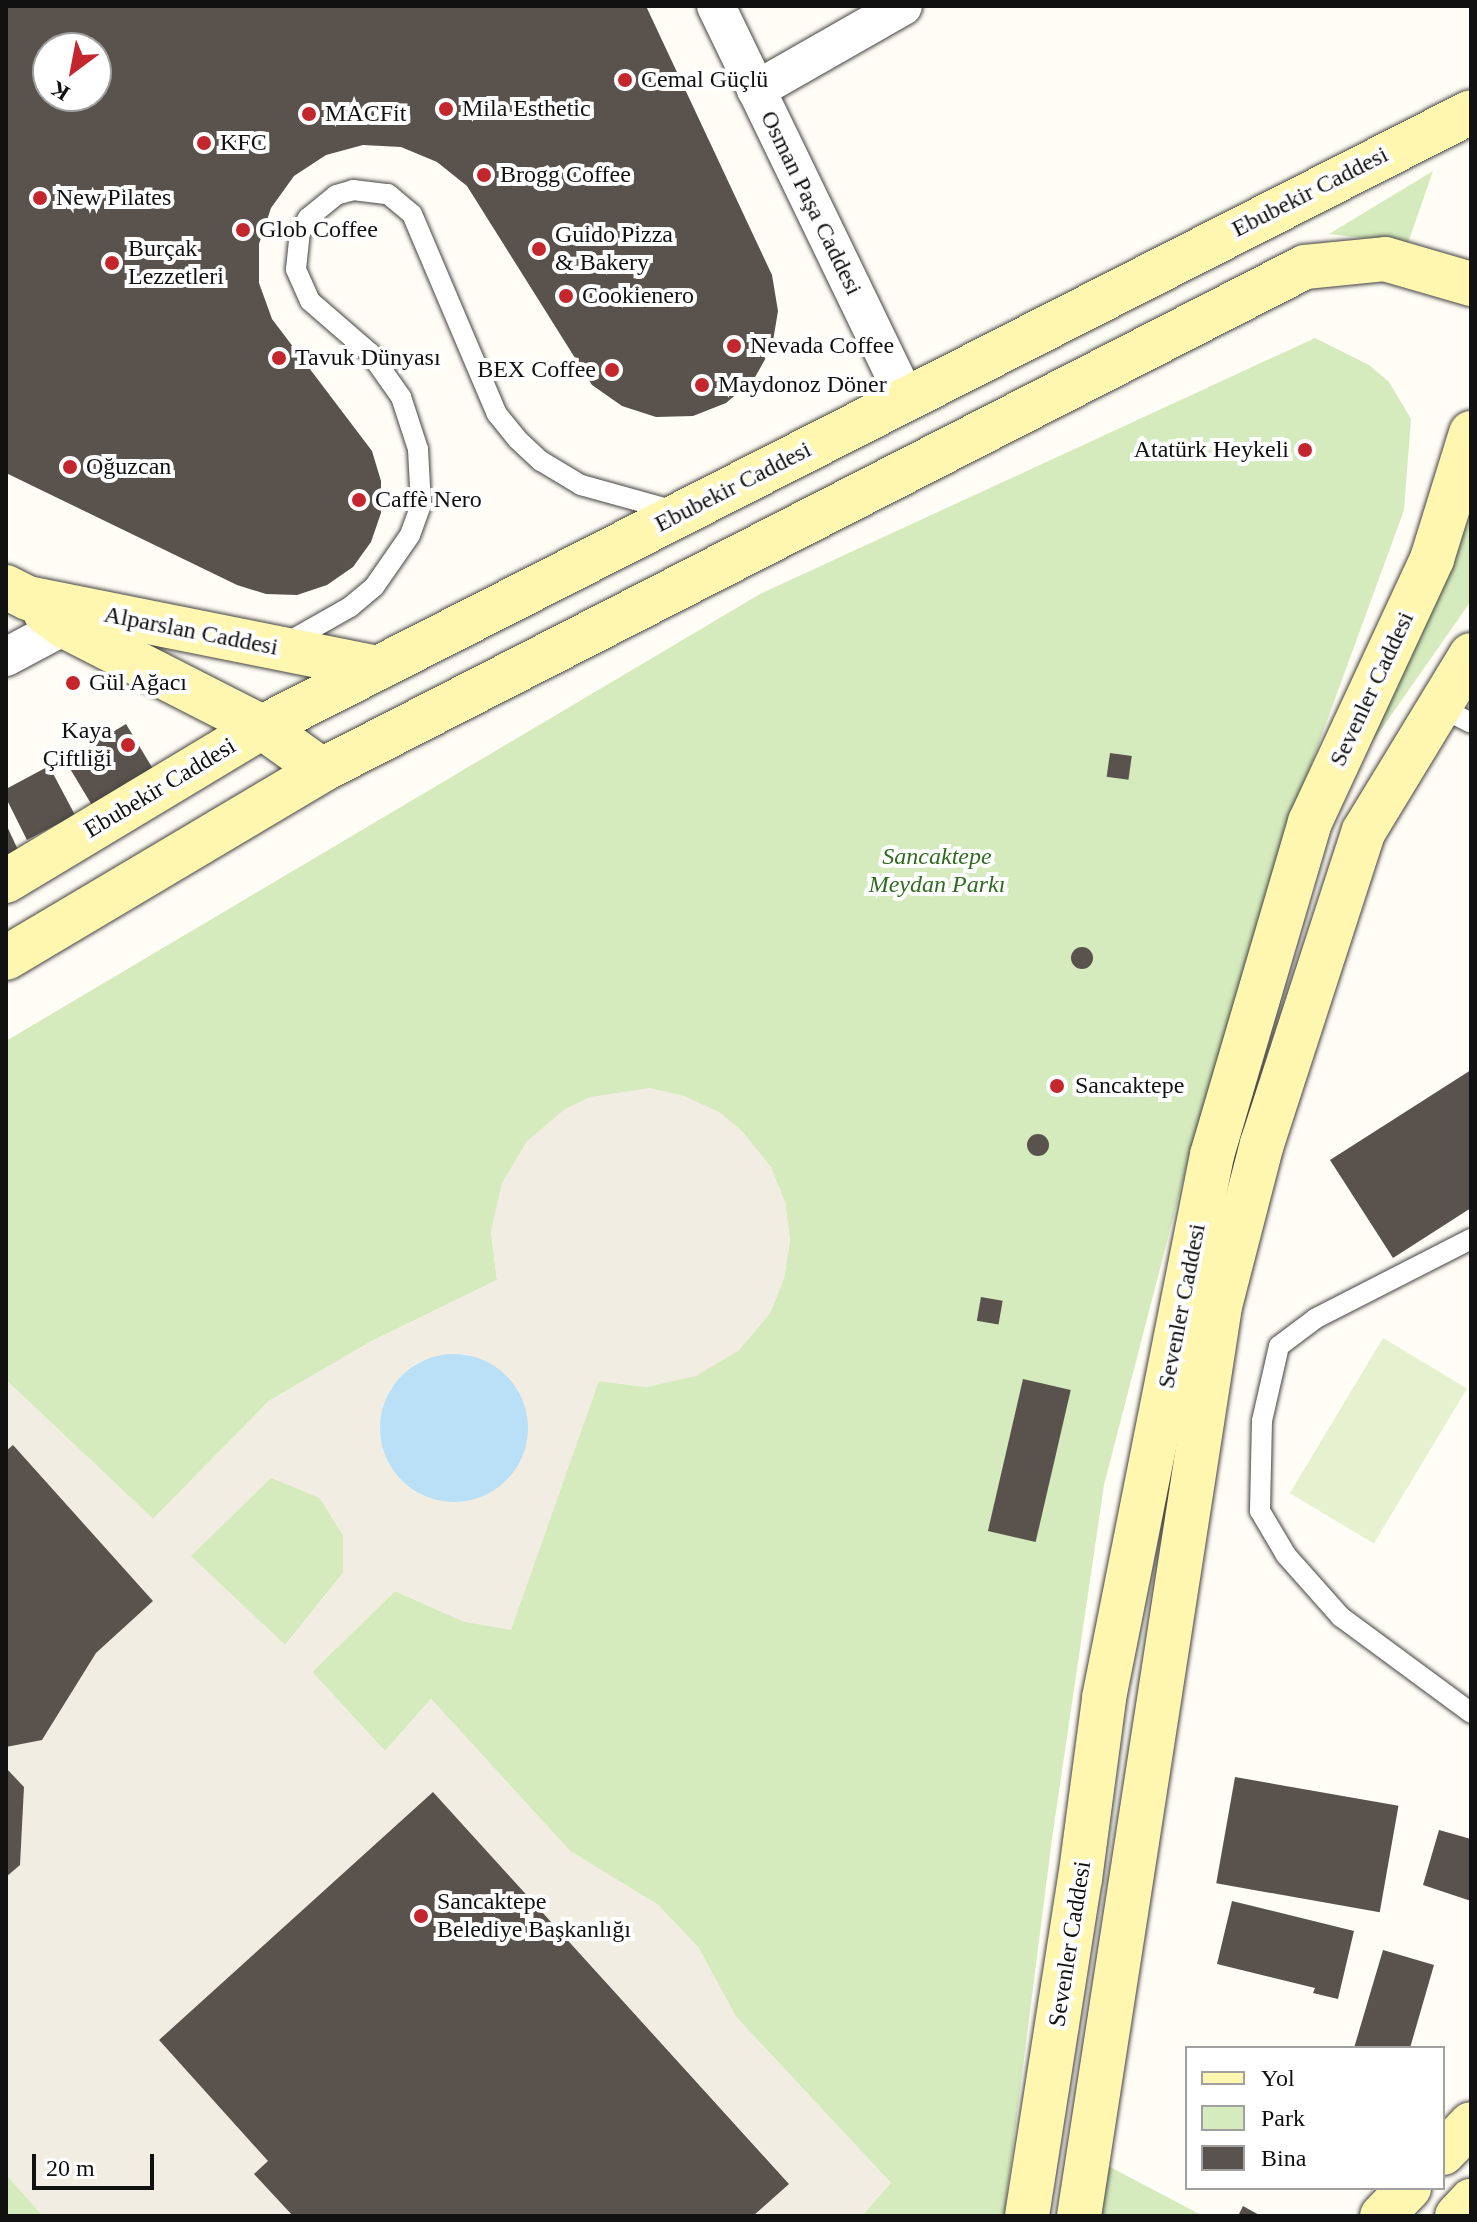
<!DOCTYPE html>
<html>
<head>
<meta charset="utf-8">
<style>
	body { margin:0 }
	#map { position:relative; width:1477px; height:2222px; overflow:hidden; background:#fffdf5; font-family:"Times New Roman",serif }
	div>[style] { position:absolute }
	.green>* { inset:0; background:#d5ebbd }
	.pitch>* { inset:0; background:#e6f2cf; transform-origin:0 0 }
	.plaza>* { inset:0; background:#f1ede2 }
	.water>* { inset:0; background:#b9e0f7 }
	.round { border-radius:50% }
	.building>* { inset:0; background:#5a524d; transform-origin:0 0 }
	.roads { filter:drop-shadow(0 0 2px #444) drop-shadow(0 0 2px #444) }
	.lane>* { height:20px; margin:-10px; padding:0 10px; transform-origin:10px; border-radius:10px; background:#fff }
	.street>* { height:38px; margin:-19px; padding:0 19px; transform-origin:19px; border-radius:19px; background:#fff }
	.secondary>* { height:44px; margin:-22px; padding:0 22px; transform-origin:22px; border-radius:22px; background:#fff6b0 }
	.dots>* { width:22px; height:22px; translate:-50% -50%; box-sizing:border-box; border:4px solid #fff; border-radius:50% }
	span { translate:-50% -50%; white-space:nowrap; text-align:center; line-height:1.15; -webkit-text-stroke:8px #fff; paint-order:stroke }
	.poi-label { font-size:24px; color:#111 }
	.left { translate:0 -50%; text-align:left }
	.right { translate:-100% -50%; text-align:right }
	.street-label { font-size:24px; color:#111 }
	.park-label { font-size:24px; color:#2f6b1f; font-style:italic }
	.frame { position:absolute; inset:0; border:8px solid #111; pointer-events:none }
	.legend { position:absolute; left:1185px; top:2046px; width:260px; height:144px; box-sizing:border-box; background:#fff; border:2px solid #a0a0a0; margin:0; padding:10px 14px; list-style:none; font-size:24px; color:#111 }
	.legend li { display:flex; align-items:center; gap:16px; height:40px }
	.legend b { width:40px; border:2px solid #a0a0a0 }
	.north { position:absolute; left:32px; top:32px; width:80px; height:80px; box-sizing:border-box; background:#fff; border:2px solid #a0a0a0; border-radius:50%; rotate:212deg; font-size:22px; font-weight:700; line-height:32px; text-align:center; color:#111 }
	.north::after { content:''; display:block; margin:auto; width:28px; height:36px; background:#c4262e; clip-path:polygon(50% 0,100% 100%,50% 72%,0 100%) }
	.scale { position:absolute; left:32px; top:2154px; width:122px; height:36px; box-sizing:border-box; border:4px solid #111; border-top:0; padding-left:10px; font-size:24px; line-height:28px; white-space:nowrap; color:#111; -webkit-text-stroke:6px #fff; paint-order:stroke }
</style>
</head>
<body>
<div id="map">
	<div class="green">
		<i style="clip-path:polygon(1433px 171px,1408px 243px,1329px 234px)"></i>
		<i style="clip-path:polygon(1315px 338px,1369px 365px,1389px 382px,1411px 419px,1404px 510px,1293px 814px,1186px 1168px,1104px 1485px,1052px 1839px,1004px 2216px,862px 2216px,890px 2182px,736px 2017px,698px 1947px,658px 1905px,570px 1851px,431px 1699px,385px 1751px,312px 1672px,395px 1591px,465px 1622px,599px 1381px,647px 1387px,738px 1351px,770px 1313px,784px 1278px,790px 1240px,785px 1202px,491px 1231px,497px 1280px,370px 1342px,269px 1401px,153px 1519px,6px 1380px,6px 1041px,760px 594px)"></i>
		<i style="clip-path:polygon(1471px 513px,1471px 601px,1350px 774px)"></i>
		<i style="clip-path:polygon(271px 1477px,320px 1498px,343px 1535px,343px 1573px,285px 1645px,190px 1556px)"></i>
		<i style="clip-path:polygon(1097px 2160px,1203px 2216px,1093px 2216px)"></i>
		<i style="clip-path:polygon(6px 2174px,43px 2216px,6px 2216px)"></i>
	</div>
	<div class="pitch">
		<i style="left:1383px;top:1338px;width:98px;height:181px;rotate:31deg"></i>
	</div>
	<div class="plaza">
		<i style="clip-path:polygon(evenodd,650px 1088px,684px 1096px,719px 1112px,741px 1130px,771px 1167px,785px 1202px,790px 1240px,784px 1278px,770px 1313px,738px 1351px,696px 1376px,647px 1387px,599px 1381px,511px 1630px,465px 1622px,395px 1591px,312px 1672px,385px 1751px,431px 1699px,570px 1851px,658px 1905px,698px 1947px,736px 2017px,891px 2183px,862px 2216px,753px 2216px,789px 2183px,433px 1792px,159px 2040px,268px 2161px,255px 2174px,293px 2216px,43px 2216px,6px 2174px,6px 1877px,20px 1864px,24px 1787px,6px 1768px,6px 1747px,43px 1739px,96px 1653px,153px 1601px,13px 1446px,6px 1451px,6px 1380px,153px 1519px,269px 1401px,370px 1342px,497px 1280px,491px 1231px,502px 1183px,527px 1141px,565px 1109px,590px 1097px,650px 1088px,466px 1354px,497px 1368px,520px 1395px,508px 1479px,477px 1498px,390px 1389px,415px 1364px,466px 1354px,650px 1088px,271px 1478px,320px 1498px,343px 1535px,343px 1573px,285px 1645px,191px 1556px,271px 1478px)"></i>
	</div>
	<div class="water">
		<i class="round" style="left:380px;top:1354px;width:148px;height:148px"></i>
	</div>
	<div class="building">
		<i style="clip-path:polygon(evenodd,6px 6px,646px 6px,772px 275px,778px 311px,772px 347px,754px 379px,726px 403px,693px 416px,656px 417px,622px 406px,592px 385px,467px 186px,437px 162px,401px 147px,363px 145px,326px 155px,294px 176px,271px 208px,259px 244px,259px 283px,272px 319px,372px 451px,381px 481px,381px 513px,371px 542px,353px 567px,327px 585px,297px 595px,266px 594px,237px 585px,6px 473px,6px 6px,48px 48px,96px 48px,96px 96px,48px 96px,48px 48px)"></i>
		<i style="left:126px;top:724px;width:56px;height:71px;rotate:59deg"></i>
		<i style="left:1110px;top:753px;width:22px;height:24px;rotate:8deg"></i>
		<i style="clip-path:polygon(49px 766px,75px 815px,27px 840px,6px 798px,6px 789px)"></i>
		<i style="clip-path:polygon(6px 824px,18px 850px,6px 856px)"></i>
		<i class="round" style="left:1071px;top:947px;width:22px;height:22px"></i>
		<i style="clip-path:polygon(1471px 1070px,1471px 1208px,1393px 1258px,1330px 1160px)"></i>
		<i class="round" style="left:1027px;top:1134px;width:22px;height:22px"></i>
		<i style="left:981px;top:1297px;width:22px;height:24px;rotate:10deg"></i>
		<i style="left:1023px;top:1379px;width:49px;height:156px;rotate:13deg"></i>
		<i style="clip-path:polygon(13px 1445px,153px 1601px,96px 1653px,42px 1740px,6px 1747px,6px 1451px)"></i>
		<i style="clip-path:polygon(6px 1768px,24px 1787px,20px 1865px,6px 1877px)"></i>
		<i style="left:1235px;top:1777px;width:166px;height:108px;rotate:10deg"></i>
		<i style="clip-path:polygon(433px 1792px,789px 2184px,753px 2216px,293px 2216px,254px 2174px,268px 2161px,159px 2040px)"></i>
		<i style="clip-path:polygon(1439px 1830px,1471px 1839px,1471px 1901px,1423px 1885px)"></i>
		<i style="clip-path:polygon(1232px 1901px,1354px 1931px,1338px 1999px,1313px 1993px,1315px 1988px,1217px 1964px)"></i>
		<i style="clip-path:polygon(1383px 1950px,1434px 1965px,1410px 2048px,1354px 2048px)"></i>
		<i style="clip-path:polygon(1243px 2206px,1261px 2216px,1238px 2216px)"></i>
	</div>
	<div class="roads">
		<div class="lane">
			<i style="left:283px;top:645px;width:77px;rotate:-29.6deg"></i>
			<i style="left:350px;top:607px;width:31px;rotate:-40deg"></i>
			<i style="left:374px;top:587px;width:63px;rotate:-55.3deg"></i>
			<i style="left:410px;top:535px;width:32px;rotate:-70deg"></i>
			<i style="left:421px;top:505px;width:56px;rotate:-93.1deg"></i>
			<i style="left:418px;top:449px;width:55px;rotate:-108.1deg"></i>
			<i style="left:401px;top:397px;width:54px;rotate:-125.2deg"></i>
			<i style="left:370px;top:353px;width:79px;rotate:-139.1deg"></i>
			<i style="left:310px;top:301px;width:35px;rotate:-114deg"></i>
			<i style="left:296px;top:269px;width:36px;rotate:-84deg"></i>
			<i style="left:300px;top:233px;width:17px;rotate:-62deg"></i>
			<i style="left:308px;top:218px;width:36px;rotate:-39deg"></i>
			<i style="left:336px;top:195px;width:18px;rotate:-16deg"></i>
			<i style="left:353px;top:190px;width:35px;rotate:7deg"></i>
			<i style="left:388px;top:194px;width:31px;rotate:40deg"></i>
			<i style="left:412px;top:214px;width:217px;rotate:67deg"></i>
			<i style="left:497px;top:414px;width:32px;rotate:51deg"></i>
			<i style="left:517px;top:439px;width:33px;rotate:43deg"></i>
			<i style="left:541px;top:461px;width:47px;rotate:31deg"></i>
			<i style="left:581px;top:485px;width:98px;rotate:15.5deg"></i>
			<i style="left:1438px;top:706px;width:37px;rotate:27deg"></i>
			<i style="left:1471px;top:1239px;width:175px;rotate:152.9deg"></i>
			<i style="left:1315px;top:1319px;width:45px;rotate:143.1deg"></i>
			<i style="left:1279px;top:1346px;width:77px;rotate:102.8deg"></i>
			<i style="left:1262px;top:1421px;width:90px;rotate:91.3deg"></i>
			<i style="left:1260px;top:1511px;width:51px;rotate:59.4deg"></i>
			<i style="left:1286px;top:1555px;width:83px;rotate:48.4deg"></i>
			<i style="left:1341px;top:1617px;width:162px;rotate:36.4deg"></i>
		</div>
		<div class="street">
			<i style="left:716px;top:6px;width:437px;rotate:64.2deg"></i>
			<i style="left:756px;top:90px;width:169px;rotate:-29.7deg"></i>
			<i style="left:6px;top:657px;width:66px;rotate:-28.1deg"></i>
		</div>
		<div class="secondary">
			<i style="left:6px;top:587px;width:25px;rotate:27deg"></i>
			<i style="left:28px;top:598px;width:357px;rotate:11.3deg"></i>
			<i style="left:45px;top:612px;width:24px;rotate:36deg"></i>
			<i style="left:64px;top:626px;width:222px;rotate:27deg"></i>
			<i style="left:262px;top:727px;width:74px;rotate:35.6deg"></i>
			<i style="left:6px;top:881px;width:299px;rotate:-31deg"></i>
			<i style="left:262px;top:727px;width:1356px;rotate:-26.96deg"></i>
			<i style="left:6px;top:958px;width:368px;rotate:-30.7deg"></i>
			<i style="left:322px;top:770px;width:1104px;rotate:-27.1deg"></i>
			<i style="left:1305px;top:267px;width:80px;rotate:-5.7deg"></i>
			<i style="left:1385px;top:259px;width:90px;rotate:16.2deg"></i>
			<i style="left:1443px;top:2153px;width:40px;rotate:-46deg"></i>
			<i style="left:1027px;top:2216px;width:341px;rotate:-81.1deg"></i>
			<i style="left:1080px;top:1879px;width:183px;rotate:-82.4deg"></i>
			<i style="left:1104px;top:1698px;width:554px;rotate:-78.75deg"></i>
			<i style="left:1212px;top:1155px;width:347px;rotate:-73.6deg"></i>
			<i style="left:1310px;top:822px;width:290px;rotate:-65.1deg"></i>
			<i style="left:1432px;top:559px;width:132px;rotate:-72.8deg"></i>
			<i style="left:1079px;top:2216px;width:921px;rotate:-81.19deg"></i>
			<i style="left:1220px;top:1306px;width:167px;rotate:-75.5deg"></i>
			<i style="left:1262px;top:1144px;width:329px;rotate:-72deg"></i>
			<i style="left:1364px;top:831px;width:206px;rotate:-58.7deg"></i>
			<i style="left:1382px;top:2216px;width:39px;rotate:-46deg"></i>
			<i style="left:1457px;top:2216px;width:21px;rotate:-47deg"></i>
		</div>
	</div>
	<div class="dots">
		<i style="left:625px;top:80px;background:#c4262e"></i>
		<i style="left:446px;top:109px;background:#c4262e"></i>
		<i style="left:309px;top:114px;background:#c4262e"></i>
		<i style="left:204px;top:143px;background:#c4262e"></i>
		<i style="left:484px;top:175px;background:#c4262e"></i>
		<i style="left:40px;top:198px;background:#c4262e"></i>
		<i style="left:243px;top:230px;background:#c4262e"></i>
		<i style="left:539px;top:249px;background:#c4262e"></i>
		<i style="left:112px;top:263px;background:#c4262e"></i>
		<i style="left:566px;top:296px;background:#c4262e"></i>
		<i style="left:734px;top:346px;background:#c4262e"></i>
		<i style="left:279px;top:358px;background:#c4262e"></i>
		<i style="left:612px;top:370px;background:#c4262e"></i>
		<i style="left:702px;top:385px;background:#c4262e"></i>
		<i style="left:1305px;top:450px;background:#c4262e"></i>
		<i style="left:70px;top:467px;background:#c4262e"></i>
		<i style="left:359px;top:500px;background:#c4262e"></i>
		<i style="left:73px;top:683px;background:#c4262e"></i>
		<i style="left:128px;top:745px;background:#c4262e"></i>
		<i style="left:1057px;top:1086px;background:#c4262e"></i>
		<i style="left:421px;top:1916px;background:#c4262e"></i>
	</div>
	<div class="poi-label">
		<span class="left" style="left:641px;top:80px">Cemal Güçlü</span>
		<span class="left" style="left:462px;top:109px">Mila Esthetic</span>
		<span class="left" style="left:325px;top:114px">MACFit</span>
		<span class="left" style="left:220px;top:143px">KFC</span>
		<span class="left" style="left:500px;top:175px">Brogg Coffee</span>
		<span class="left" style="left:56px;top:198px">New Pilates</span>
		<span class="left" style="left:259px;top:230px">Glob Coffee</span>
		<span class="left" style="left:555px;top:249px">Guido Pizza<br>&amp; Bakery</span>
		<span class="left" style="left:128px;top:263px">Burçak<br>Lezzetleri</span>
		<span class="left" style="left:582px;top:296px">Cookienero</span>
		<span class="left" style="left:750px;top:346px">Nevada Coffee</span>
		<span class="left" style="left:295px;top:358px">Tavuk Dünyası</span>
		<span class="right" style="left:596px;top:370px">BEX Coffee</span>
		<span class="left" style="left:718px;top:385px">Maydonoz Döner</span>
		<span class="right" style="left:1289px;top:450px">Atatürk Heykeli</span>
		<span class="left" style="left:86px;top:467px">Oğuzcan</span>
		<span class="left" style="left:375px;top:500px">Caffè Nero</span>
		<span class="left" style="left:89px;top:683px">Gül Ağacı</span>
		<span class="right" style="left:112px;top:745px">Kaya<br>Çiftliği</span>
		<span class="left" style="left:1075px;top:1086px">Sancaktepe</span>
		<span class="left" style="left:437px;top:1916px">Sancaktepe<br>Belediye Başkanlığı</span>
	</div>
	<div class="street-label">
		<span style="left:1310px;top:192px;rotate:-27deg">Ebubekir Caddesi</span>
		<span style="left:811px;top:203px;rotate:64deg">Osman Paşa Caddesi</span>
		<span style="left:733px;top:487px;rotate:-27deg">Ebubekir Caddesi</span>
		<span style="left:191px;top:631px;rotate:11deg">Alparslan Caddesi</span>
		<span style="left:1372px;top:689px;rotate:-65deg">Sevenler Caddesi</span>
		<span style="left:160px;top:788px;rotate:-31deg">Ebubekir Caddesi</span>
		<span style="left:1182px;top:1306px;rotate:-79deg">Sevenler Caddesi</span>
		<span style="left:1070px;top:1944px;rotate:-81deg">Sevenler Caddesi</span>
	</div>
	<div class="park-label">
		<span style="left:937px;top:871px">Sancaktepe<br>Meydan Parkı</span>
	</div>
	<div class="frame"></div>
	<ul class="legend">
	<li><b style="height:10px;background:#fff6b0"></b>Yol</li>
	<li><b style="height:22px;background:#d5ebbd"></b>Park</li>
	<li><b style="height:22px;background:#5a524d"></b>Bina</li>
	</ul>
	<div class="north">K</div>
	<div class="scale">20 m</div>
</div>
</body>
</html>
